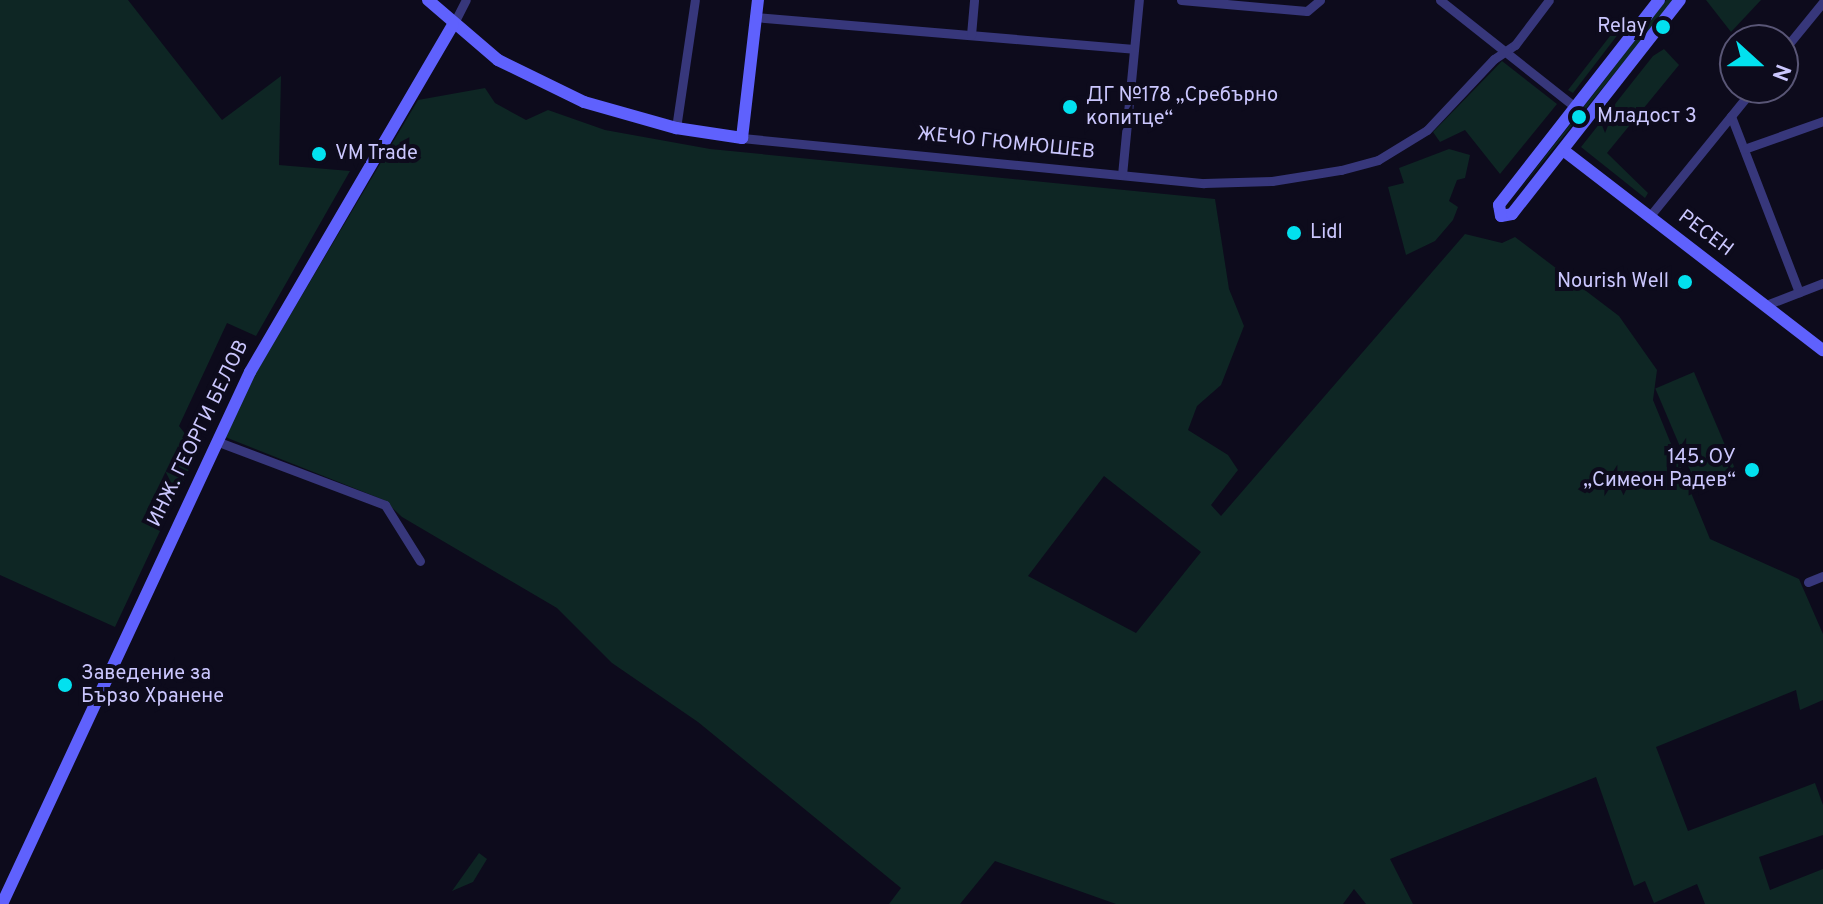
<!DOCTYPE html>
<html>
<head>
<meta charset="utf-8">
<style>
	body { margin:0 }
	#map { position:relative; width:1823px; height:904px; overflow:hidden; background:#0d0b1c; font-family:Overpass,sans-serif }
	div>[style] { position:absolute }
	.green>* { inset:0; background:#0e2624; transform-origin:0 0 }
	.street>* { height:9px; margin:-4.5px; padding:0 4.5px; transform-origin:4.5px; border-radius:4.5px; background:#37377b }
	.secondary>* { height:12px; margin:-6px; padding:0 6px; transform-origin:6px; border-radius:6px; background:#5f61fd }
	.dots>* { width:22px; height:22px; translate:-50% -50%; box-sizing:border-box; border:4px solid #0d0b1c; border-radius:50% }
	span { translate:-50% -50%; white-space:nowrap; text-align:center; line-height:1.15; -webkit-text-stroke:8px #0d0b1c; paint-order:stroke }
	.poi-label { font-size:20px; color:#cbc7fe }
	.right { translate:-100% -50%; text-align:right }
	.left { translate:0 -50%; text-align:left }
	.street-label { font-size:20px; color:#cbc7fe }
	.north { position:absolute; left:1719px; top:24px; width:80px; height:80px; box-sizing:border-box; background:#0d0b1c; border:2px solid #595676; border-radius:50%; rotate:111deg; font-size:22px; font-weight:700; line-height:32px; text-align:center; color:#cbc7fe }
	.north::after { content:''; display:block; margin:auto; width:28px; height:36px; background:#02e1ef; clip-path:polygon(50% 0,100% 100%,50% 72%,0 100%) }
</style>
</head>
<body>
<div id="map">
	<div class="green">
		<i style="clip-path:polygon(0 0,128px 0,222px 120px,281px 76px,279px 165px,350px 171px,256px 336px,227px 323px,179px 426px,198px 450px,115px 627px,0 575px)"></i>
		<i style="clip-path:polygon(1666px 0,1674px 0,1514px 197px)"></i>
		<i style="clip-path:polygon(1706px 0,1761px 0,1731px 32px)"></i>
		<i style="clip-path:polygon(1617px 27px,1619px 33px,1573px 93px,1568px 90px)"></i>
		<i style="clip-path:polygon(1664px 49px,1679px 65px,1607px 153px,1648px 193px,1645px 198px,1581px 147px,1653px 56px)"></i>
		<i style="clip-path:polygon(1502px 61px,1557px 104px,1500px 174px,1465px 130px,1440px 142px,1433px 132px)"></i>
		<i style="clip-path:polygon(evenodd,485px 88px,495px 103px,526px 120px,548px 110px,605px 130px,710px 149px,1215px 199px,1229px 289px,1244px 326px,1221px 385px,1197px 406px,1188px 430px,1228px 455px,1238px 470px,1211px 505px,1221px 516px,1465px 234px,1502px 243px,1515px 237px,1619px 316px,1657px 370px,1653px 400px,1710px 539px,1799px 579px,1823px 634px,1823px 700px,1800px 710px,1796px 690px,1656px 747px,1688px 831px,1815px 783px,1823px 805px,1823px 835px,1759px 857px,1770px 890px,1823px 869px,1823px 904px,1705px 904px,1697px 884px,1654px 903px,1645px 881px,1634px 886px,1596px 777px,1390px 859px,1413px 904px,1366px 904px,1354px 889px,1343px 904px,1116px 904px,995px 861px,960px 904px,889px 904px,901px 888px,698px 722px,612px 663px,557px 608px,402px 517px,384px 500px,225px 437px,251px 381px,418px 100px,485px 88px,1104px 476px,1201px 552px,1136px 633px,1028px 576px,1104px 476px)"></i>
		<i style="clip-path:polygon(1449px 149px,1470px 155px,1465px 178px,1457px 180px,1449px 201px,1458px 207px,1453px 220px,1435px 241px,1406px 255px,1388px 187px,1404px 183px,1399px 168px)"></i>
		<i style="left:1694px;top:372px;width:114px;height:42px;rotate:67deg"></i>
		<i style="clip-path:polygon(479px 853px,487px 859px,473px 882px,452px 891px)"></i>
	</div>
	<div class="street">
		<i style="left:1181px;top:0;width:126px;rotate:5deg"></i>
		<i style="left:1307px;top:11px;width:17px;rotate:-40deg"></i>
		<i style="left:1440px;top:0;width:172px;rotate:38.4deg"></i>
		<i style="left:754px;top:17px;width:381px;rotate:4.8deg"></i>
		<i style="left:453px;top:25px;width:28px;rotate:-63deg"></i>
		<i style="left:971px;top:35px;width:35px;rotate:-85deg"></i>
		<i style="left:1783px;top:51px;width:63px;rotate:-50.8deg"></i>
		<i style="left:1731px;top:116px;width:189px;rotate:68.9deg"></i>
		<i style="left:676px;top:128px;width:129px;rotate:-81.6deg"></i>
		<i style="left:742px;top:138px;width:464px;rotate:5.6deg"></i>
		<i style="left:1204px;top:183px;width:68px;rotate:-1.7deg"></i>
		<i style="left:1272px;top:181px;width:70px;rotate:-9.1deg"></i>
		<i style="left:1341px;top:170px;width:38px;rotate:-15deg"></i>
		<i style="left:1378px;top:160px;width:57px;rotate:-31.5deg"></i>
		<i style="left:1427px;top:130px;width:98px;rotate:-46.7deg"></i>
		<i style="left:1494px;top:59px;width:25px;rotate:-34deg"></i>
		<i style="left:1515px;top:45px;width:56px;rotate:-52.9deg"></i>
		<i style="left:1744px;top:149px;width:84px;rotate:-19.5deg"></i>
		<i style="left:1122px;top:175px;width:176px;rotate:-84.5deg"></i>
		<i style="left:1649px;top:217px;width:166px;rotate:-50.9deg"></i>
		<i style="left:1766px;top:305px;width:61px;rotate:-21.1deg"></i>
		<i style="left:216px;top:441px;width:181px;rotate:20.7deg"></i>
		<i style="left:385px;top:505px;width:66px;rotate:58deg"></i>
		<i style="left:1808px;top:582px;width:16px;rotate:-22deg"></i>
	</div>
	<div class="secondary">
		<i style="left:428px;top:0;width:92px;rotate:40.6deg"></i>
		<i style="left:498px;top:60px;width:96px;rotate:26deg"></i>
		<i style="left:584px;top:102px;width:96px;rotate:15.8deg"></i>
		<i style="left:676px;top:128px;width:67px;rotate:8.6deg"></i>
		<i style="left:742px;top:138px;width:139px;rotate:-83.4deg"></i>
		<i style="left:1659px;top:0;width:260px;rotate:128deg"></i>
		<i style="left:1499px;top:205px;width:11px;rotate:80deg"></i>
		<i style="left:1501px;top:216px;width:11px;rotate:-10deg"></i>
		<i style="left:1512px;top:214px;width:272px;rotate:-51.9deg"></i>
		<i style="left:1563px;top:150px;width:328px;rotate:37.6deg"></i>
		<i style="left:2px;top:904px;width:587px;rotate:-65.01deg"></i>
		<i style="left:250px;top:372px;width:402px;rotate:-59.7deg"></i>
	</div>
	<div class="dots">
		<i style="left:1663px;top:27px;background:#02e1ef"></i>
		<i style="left:1070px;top:107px;background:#02e1ef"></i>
		<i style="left:1579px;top:117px;background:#02e1ef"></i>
		<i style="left:319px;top:154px;background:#02e1ef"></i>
		<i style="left:1294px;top:233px;background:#02e1ef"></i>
		<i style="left:1685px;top:282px;background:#02e1ef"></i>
		<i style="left:1752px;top:470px;background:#02e1ef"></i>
		<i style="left:65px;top:685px;background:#02e1ef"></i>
	</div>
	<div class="poi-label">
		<span class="right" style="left:1647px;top:27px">Relay</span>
		<span class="left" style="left:1086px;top:108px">ДГ №178 „Сребърно<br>копитце“</span>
		<span class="left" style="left:1597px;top:117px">Младост 3</span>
		<span class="left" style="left:335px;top:154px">VM Trade</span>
		<span class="left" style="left:1310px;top:233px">Lidl</span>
		<span class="right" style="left:1669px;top:282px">Nourish Well</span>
		<span class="right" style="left:1736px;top:470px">145. ОУ<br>„Симеон Радев“</span>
		<span class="left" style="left:81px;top:686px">Заведение за<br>Бързо Хранене</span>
	</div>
	<div class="street-label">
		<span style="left:1006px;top:144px;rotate:6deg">ЖЕЧО ГЮМЮШЕВ</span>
		<span style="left:1705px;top:234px;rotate:37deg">РЕСЕН</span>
		<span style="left:199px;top:434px;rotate:-64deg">ИНЖ. ГЕОРГИ БЕЛОВ</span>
	</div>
	<div class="north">N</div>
</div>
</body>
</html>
